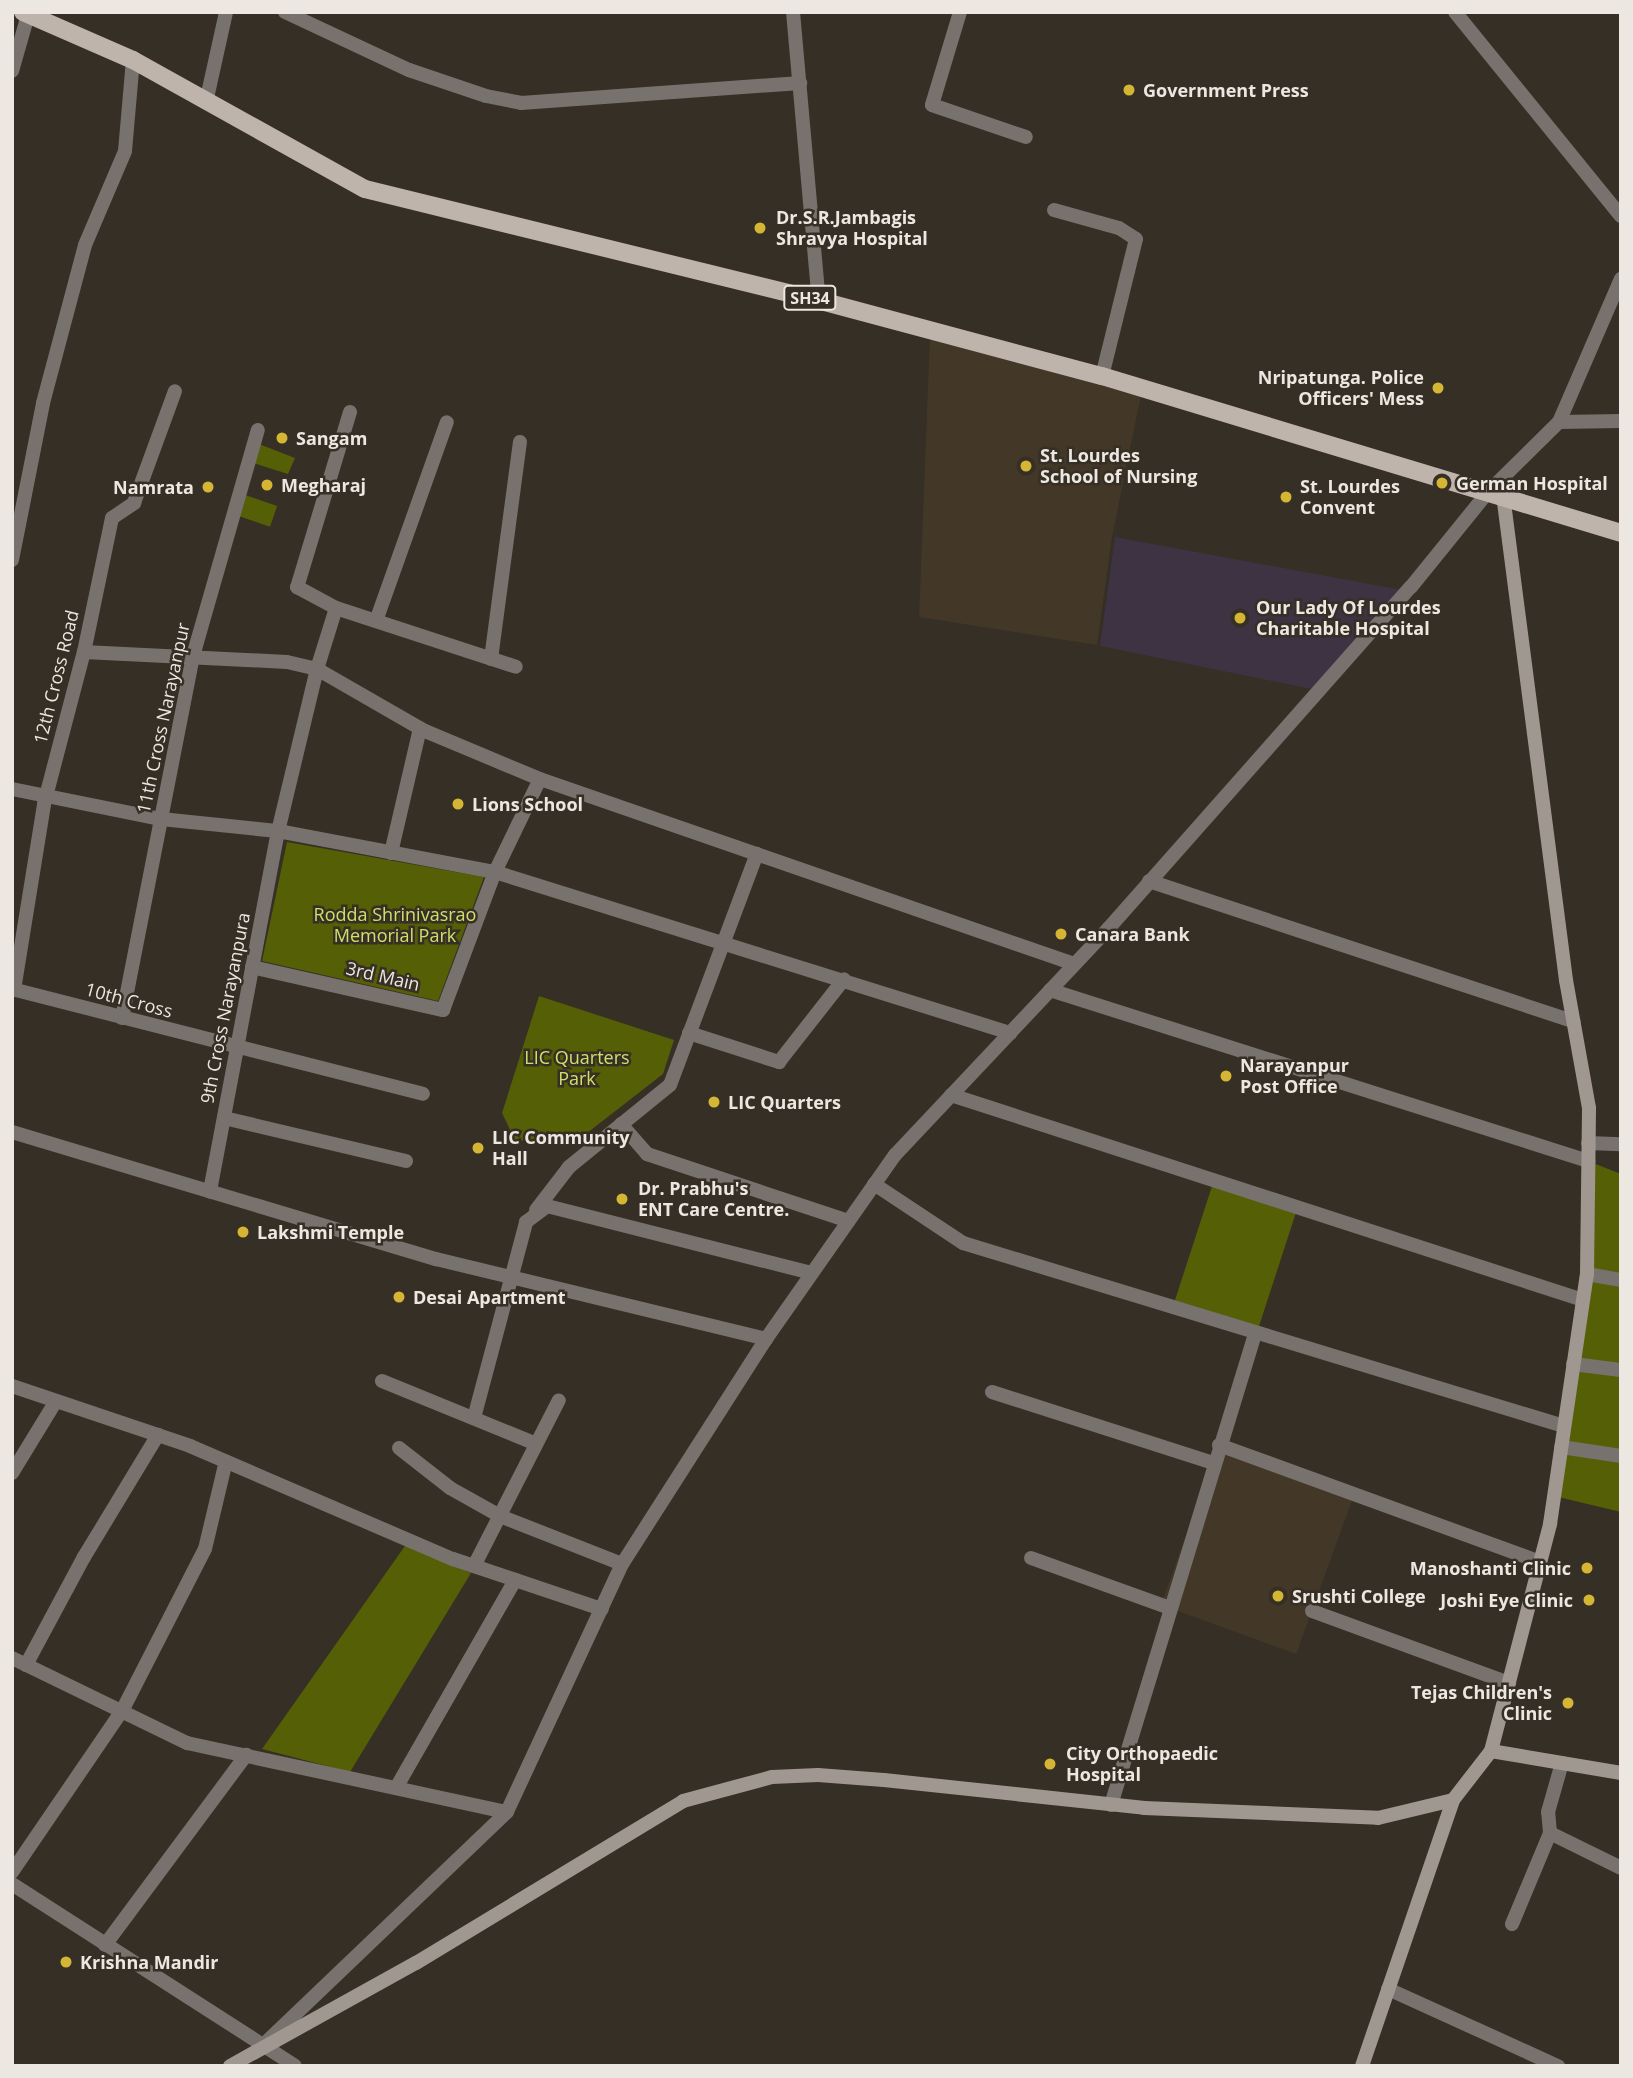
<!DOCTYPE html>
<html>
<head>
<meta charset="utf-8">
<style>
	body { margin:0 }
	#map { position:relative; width:1633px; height:2078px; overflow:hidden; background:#362f25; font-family:"Open Sans",sans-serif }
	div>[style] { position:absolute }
	.built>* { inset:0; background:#433728; transform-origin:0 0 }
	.medical>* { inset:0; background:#3d3343 }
	.green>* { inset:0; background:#555f06; transform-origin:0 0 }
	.street>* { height:14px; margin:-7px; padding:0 7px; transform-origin:7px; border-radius:7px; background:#78726e }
	.secondary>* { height:14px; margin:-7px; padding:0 7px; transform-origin:7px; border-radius:7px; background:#a09791 }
	.primary>* { height:18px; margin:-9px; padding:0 9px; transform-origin:9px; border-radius:9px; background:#bfb4ac }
	.dots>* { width:19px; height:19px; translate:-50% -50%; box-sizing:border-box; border:4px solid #362f25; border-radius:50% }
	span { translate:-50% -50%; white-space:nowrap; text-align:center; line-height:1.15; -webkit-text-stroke:5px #362f25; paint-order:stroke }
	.shield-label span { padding:2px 5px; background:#362f25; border:2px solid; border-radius:5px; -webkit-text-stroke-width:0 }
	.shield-label { font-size:16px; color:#ece7e1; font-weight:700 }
	.poi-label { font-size:18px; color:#ece7e1; font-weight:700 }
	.left { translate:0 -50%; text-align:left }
	.right { translate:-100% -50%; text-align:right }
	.street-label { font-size:18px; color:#ece7e1 }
	.park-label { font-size:18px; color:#cee06a }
	.frame { position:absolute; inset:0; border:14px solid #ece7e1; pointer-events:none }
</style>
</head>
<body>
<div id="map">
	<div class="built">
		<i style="clip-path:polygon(930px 337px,1141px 395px,1112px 537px,1097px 645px,919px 617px)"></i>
		<i style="left:1219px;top:1445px;width:144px;height:170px;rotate:20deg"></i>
	</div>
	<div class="medical">
		<i style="clip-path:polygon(1115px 537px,1402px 590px,1312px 689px,1100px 646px)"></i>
	</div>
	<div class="green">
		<i style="clip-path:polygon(259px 444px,295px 458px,288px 474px,253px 463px)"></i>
		<i style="left:245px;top:495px;width:34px;height:22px;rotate:19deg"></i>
		<i style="clip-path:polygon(287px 842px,484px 877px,438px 1001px,262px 961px)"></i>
		<i style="clip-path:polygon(539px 996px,674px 1040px,663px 1074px,573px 1144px,515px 1140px,502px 1113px)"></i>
		<i style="clip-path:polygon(1588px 1161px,1621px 1174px,1621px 1512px,1554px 1496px,1587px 1274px)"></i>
		<i style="left:1214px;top:1180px;width:88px;height:135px;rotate:18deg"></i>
		<i style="clip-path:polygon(407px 1543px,471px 1573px,350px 1772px,262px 1749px)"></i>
	</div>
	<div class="street">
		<i style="left:285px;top:12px;width:137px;rotate:25.1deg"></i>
		<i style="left:409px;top:70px;width:81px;rotate:18.7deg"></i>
		<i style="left:486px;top:96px;width:36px;rotate:11deg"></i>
		<i style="left:521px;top:103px;width:280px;rotate:-4.1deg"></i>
		<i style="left:793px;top:12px;width:290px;rotate:84.9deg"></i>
		<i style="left:960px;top:12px;width:97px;rotate:106.8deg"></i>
		<i style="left:932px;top:105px;width:99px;rotate:18.8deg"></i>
		<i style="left:1455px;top:12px;width:263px;rotate:50.9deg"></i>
		<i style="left:12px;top:71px;width:58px;rotate:-74.1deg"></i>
		<i style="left:207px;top:98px;width:88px;rotate:-77.5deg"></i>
		<i style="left:1054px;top:210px;width:67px;rotate:15.5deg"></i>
		<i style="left:1119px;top:228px;width:20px;rotate:33deg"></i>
		<i style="left:1136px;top:239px;width:141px;rotate:103.9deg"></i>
		<i style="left:350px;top:412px;width:183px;rotate:106.8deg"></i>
		<i style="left:297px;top:587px;width:44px;rotate:28.3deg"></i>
		<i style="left:336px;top:608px;width:64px;rotate:107.3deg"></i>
		<i style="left:317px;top:669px;width:125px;rotate:29.9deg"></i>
		<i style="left:425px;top:731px;width:125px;rotate:22.7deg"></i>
		<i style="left:540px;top:779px;width:565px;rotate:19.11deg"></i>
		<i style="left:1559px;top:422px;width:62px;rotate:-0.9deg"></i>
		<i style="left:12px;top:560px;width:160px;rotate:-78.8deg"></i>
		<i style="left:43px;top:403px;width:163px;rotate:-75.1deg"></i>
		<i style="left:85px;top:245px;width:102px;rotate:-66.9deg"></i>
		<i style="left:125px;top:151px;width:91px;rotate:-85deg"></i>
		<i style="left:336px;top:608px;width:189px;rotate:18.1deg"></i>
		<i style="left:376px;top:621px;width:211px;rotate:-70.4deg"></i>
		<i style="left:84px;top:652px;width:203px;rotate:2.8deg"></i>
		<i style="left:287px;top:662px;width:31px;rotate:13deg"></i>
		<i style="left:317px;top:669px;width:167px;rotate:103.5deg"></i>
		<i style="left:278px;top:831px;width:221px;rotate:10.7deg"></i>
		<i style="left:495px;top:872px;width:540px;rotate:17.36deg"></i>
		<i style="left:491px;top:659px;width:219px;rotate:-82.4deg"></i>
		<i style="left:12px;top:789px;width:152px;rotate:11.4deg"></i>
		<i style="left:161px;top:819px;width:118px;rotate:5.9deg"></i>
		<i style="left:278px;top:831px;width:367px;rotate:100.7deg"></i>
		<i style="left:391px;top:853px;width:128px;rotate:-76.9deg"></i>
		<i style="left:1149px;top:881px;width:447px;rotate:18.3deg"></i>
		<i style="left:252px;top:967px;width:196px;rotate:12.7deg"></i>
		<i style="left:443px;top:1010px;width:147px;rotate:-69.4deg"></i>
		<i style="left:495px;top:872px;width:103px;rotate:-64.2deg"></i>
		<i style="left:12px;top:989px;width:424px;rotate:14.3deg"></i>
		<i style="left:14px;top:990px;width:188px;rotate:-80.8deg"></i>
		<i style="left:44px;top:804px;width:157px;rotate:-75.3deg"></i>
		<i style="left:84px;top:652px;width:137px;rotate:-78.2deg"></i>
		<i style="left:112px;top:518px;width:27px;rotate:-34deg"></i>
		<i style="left:134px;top:503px;width:119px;rotate:-69.9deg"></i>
		<i style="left:1050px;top:990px;width:565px;rotate:17.63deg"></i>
		<i style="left:122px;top:1018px;width:369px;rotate:-78.9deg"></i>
		<i style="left:193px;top:656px;width:235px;rotate:-74deg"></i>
		<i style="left:689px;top:1033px;width:95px;rotate:17.9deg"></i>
		<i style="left:779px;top:1062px;width:105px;rotate:-51.9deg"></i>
		<i style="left:951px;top:1095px;width:664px;rotate:17.97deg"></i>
		<i style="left:224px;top:1118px;width:187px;rotate:13.3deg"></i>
		<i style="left:621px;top:1124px;width:40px;rotate:49deg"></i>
		<i style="left:647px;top:1154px;width:212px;rotate:18.4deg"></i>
		<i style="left:12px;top:1132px;width:443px;rotate:16.7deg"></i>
		<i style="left:436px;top:1259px;width:340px;rotate:13.6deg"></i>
		<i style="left:766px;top:1339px;width:267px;rotate:122.6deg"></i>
		<i style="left:622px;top:1564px;width:273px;rotate:114.9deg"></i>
		<i style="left:507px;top:1812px;width:339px;rotate:136.3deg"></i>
		<i style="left:1588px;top:1143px;width:33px;rotate:2deg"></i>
		<i style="left:874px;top:1184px;width:107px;rotate:33.5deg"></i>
		<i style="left:963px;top:1243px;width:628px;rotate:16.94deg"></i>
		<i style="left:536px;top:1210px;width:54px;rotate:-52.5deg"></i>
		<i style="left:569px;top:1167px;width:130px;rotate:-39.1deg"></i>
		<i style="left:670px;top:1085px;width:247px;rotate:-69.4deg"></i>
		<i style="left:1587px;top:1274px;width:35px;rotate:10deg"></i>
		<i style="left:766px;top:1339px;width:225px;rotate:-55deg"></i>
		<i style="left:895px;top:1155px;width:311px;rotate:-46.7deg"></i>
		<i style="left:1108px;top:929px;width:457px;rotate:-48.5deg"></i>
		<i style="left:1411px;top:587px;width:122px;rotate:-51deg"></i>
		<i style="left:1488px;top:492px;width:100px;rotate:-44.6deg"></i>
		<i style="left:1559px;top:422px;width:156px;rotate:-66.6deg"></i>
		<i style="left:1573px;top:1364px;width:48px;rotate:7.1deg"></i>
		<i style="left:382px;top:1381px;width:166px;rotate:22.2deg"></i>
		<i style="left:12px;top:1386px;width:188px;rotate:18.6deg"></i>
		<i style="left:190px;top:1446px;width:286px;rotate:23.3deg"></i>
		<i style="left:453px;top:1559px;width:157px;rotate:18.6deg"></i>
		<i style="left:992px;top:1392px;width:232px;rotate:17.8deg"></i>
		<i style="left:474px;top:1418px;width:203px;rotate:-75.1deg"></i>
		<i style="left:526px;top:1222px;width:26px;rotate:-37deg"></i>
		<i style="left:547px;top:1206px;width:273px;rotate:14.2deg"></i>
		<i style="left:1219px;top:1445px;width:342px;rotate:20deg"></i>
		<i style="left:1561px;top:1447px;width:61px;rotate:8.5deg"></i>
		<i style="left:399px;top:1448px;width:65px;rotate:38.1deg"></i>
		<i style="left:450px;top:1488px;width:57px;rotate:29.2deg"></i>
		<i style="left:500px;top:1516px;width:131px;rotate:21.5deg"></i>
		<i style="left:12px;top:1473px;width:84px;rotate:-58.6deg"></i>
		<i style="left:1031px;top:1558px;width:148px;rotate:19.8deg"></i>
		<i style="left:474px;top:1566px;width:186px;rotate:-62.9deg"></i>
		<i style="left:1312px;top:1611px;width:210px;rotate:20.1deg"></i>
		<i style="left:12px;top:1658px;width:195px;rotate:25.9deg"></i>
		<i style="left:187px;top:1743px;width:327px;rotate:12.2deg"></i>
		<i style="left:26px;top:1665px;width:123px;rotate:-61.8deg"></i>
		<i style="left:84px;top:1557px;width:143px;rotate:-58.8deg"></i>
		<i style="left:396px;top:1788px;width:240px;rotate:-60.2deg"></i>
		<i style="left:1111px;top:1805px;width:493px;rotate:-73deg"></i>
		<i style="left:1550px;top:1833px;width:79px;rotate:26.2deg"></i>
		<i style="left:12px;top:1872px;width:195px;rotate:-55.7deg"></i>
		<i style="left:122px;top:1711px;width:182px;rotate:-62.9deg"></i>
		<i style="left:205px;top:1549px;width:90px;rotate:-76.6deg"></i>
		<i style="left:12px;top:1884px;width:336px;rotate:32.7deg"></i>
		<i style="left:1512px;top:1924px;width:99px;rotate:-67.3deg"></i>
		<i style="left:1550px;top:1833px;width:21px;rotate:-95deg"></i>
		<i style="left:1548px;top:1812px;width:51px;rotate:-74.1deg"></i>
		<i style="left:105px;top:1945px;width:237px;rotate:-53.4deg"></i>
		<i style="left:1388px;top:1989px;width:187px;rotate:24.4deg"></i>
	</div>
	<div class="secondary">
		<i style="left:1491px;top:1751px;width:132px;rotate:9.6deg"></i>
		<i style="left:230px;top:2066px;width:213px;rotate:-29deg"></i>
		<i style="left:416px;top:1963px;width:312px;rotate:-31.2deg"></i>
		<i style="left:683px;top:1801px;width:92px;rotate:-15.1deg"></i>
		<i style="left:772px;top:1777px;width:46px;rotate:-2.5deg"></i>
		<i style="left:818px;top:1775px;width:66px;rotate:4.3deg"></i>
		<i style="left:884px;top:1780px;width:262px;rotate:6.1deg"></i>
		<i style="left:1144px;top:1808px;width:234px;rotate:2.4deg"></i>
		<i style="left:1378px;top:1818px;width:77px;rotate:-13.5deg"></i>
		<i style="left:1362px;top:2066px;width:281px;rotate:-71.1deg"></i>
		<i style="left:1453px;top:1800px;width:62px;rotate:-52.2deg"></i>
		<i style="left:1491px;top:1751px;width:235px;rotate:-75.4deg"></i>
		<i style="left:1550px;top:1524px;width:253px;rotate:-81.6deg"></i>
		<i style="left:1587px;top:1274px;width:166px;rotate:-89.3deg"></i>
		<i style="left:1589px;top:1108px;width:130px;rotate:-100.2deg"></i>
		<i style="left:1566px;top:980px;width:488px;rotate:-97.4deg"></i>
	</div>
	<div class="primary">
		<i style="left:23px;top:12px;width:120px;rotate:23.6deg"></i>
		<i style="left:133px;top:60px;width:265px;rotate:29.1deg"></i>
		<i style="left:365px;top:189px;width:458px;rotate:13.8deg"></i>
		<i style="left:810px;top:298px;width:302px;rotate:15deg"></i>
		<i style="left:1102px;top:376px;width:542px;rotate:16.83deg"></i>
	</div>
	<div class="dots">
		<i style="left:1129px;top:90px;background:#d5b534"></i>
		<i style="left:760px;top:228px;background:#d5b534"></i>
		<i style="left:1438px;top:388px;background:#d5b534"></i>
		<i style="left:282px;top:438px;background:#d5b534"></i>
		<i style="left:1026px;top:466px;background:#d5b534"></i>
		<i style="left:1442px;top:483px;background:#d5b534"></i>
		<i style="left:267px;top:485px;background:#d5b534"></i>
		<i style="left:208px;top:487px;background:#d5b534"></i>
		<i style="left:1286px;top:497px;background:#d5b534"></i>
		<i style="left:1240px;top:618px;background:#d5b534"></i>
		<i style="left:458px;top:804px;background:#d5b534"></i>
		<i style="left:1061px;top:934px;background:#d5b534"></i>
		<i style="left:1226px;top:1076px;background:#d5b534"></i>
		<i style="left:714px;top:1102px;background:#d5b534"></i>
		<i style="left:478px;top:1148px;background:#d5b534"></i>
		<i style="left:622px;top:1199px;background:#d5b534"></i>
		<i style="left:243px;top:1232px;background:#d5b534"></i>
		<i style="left:399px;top:1297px;background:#d5b534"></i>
		<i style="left:1587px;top:1568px;background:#d5b534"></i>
		<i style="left:1278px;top:1596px;background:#d5b534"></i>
		<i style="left:1589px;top:1600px;background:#d5b534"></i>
		<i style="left:1568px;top:1703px;background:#d5b534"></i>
		<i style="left:1050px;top:1764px;background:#d5b534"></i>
		<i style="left:66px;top:1962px;background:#d5b534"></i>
	</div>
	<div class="shield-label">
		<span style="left:810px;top:298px">SH34</span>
	</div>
	<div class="poi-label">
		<span class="left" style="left:1143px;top:90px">Government Press</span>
		<span class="left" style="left:776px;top:228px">Dr.S.R.Jambagis<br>Shravya Hospital</span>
		<span class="right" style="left:1424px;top:388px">Nripatunga. Police<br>Officers' Mess</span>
		<span class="left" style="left:296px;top:438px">Sangam</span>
		<span class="left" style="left:1040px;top:466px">St. Lourdes<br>School of Nursing</span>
		<span class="left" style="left:1456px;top:483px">German Hospital</span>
		<span class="left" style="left:281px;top:485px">Megharaj</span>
		<span class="right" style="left:194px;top:487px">Namrata</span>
		<span class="left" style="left:1300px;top:497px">St. Lourdes<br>Convent</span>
		<span class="left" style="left:1256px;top:618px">Our Lady Of Lourdes<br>Charitable Hospital</span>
		<span class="left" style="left:472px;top:804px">Lions School</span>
		<span class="left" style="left:1075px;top:934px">Canara Bank</span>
		<span class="left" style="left:1240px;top:1076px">Narayanpur<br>Post Office</span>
		<span class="left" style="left:728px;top:1102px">LIC Quarters</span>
		<span class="left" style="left:492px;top:1148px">LIC Community<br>Hall</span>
		<span class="left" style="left:638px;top:1199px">Dr. Prabhu's<br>ENT Care Centre.</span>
		<span class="left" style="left:257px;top:1232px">Lakshmi Temple</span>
		<span class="left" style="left:413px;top:1297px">Desai Apartment</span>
		<span class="right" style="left:1571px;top:1568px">Manoshanti Clinic</span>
		<span class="left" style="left:1292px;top:1596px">Srushti College</span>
		<span class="right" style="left:1573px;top:1600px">Joshi Eye Clinic</span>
		<span class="right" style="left:1552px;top:1703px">Tejas Children's<br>Clinic</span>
		<span class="left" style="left:1066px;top:1764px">City Orthopaedic<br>Hospital</span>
		<span class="left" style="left:80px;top:1962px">Krishna Mandir</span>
	</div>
	<div class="street-label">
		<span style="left:56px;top:677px;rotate:-76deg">12th Cross Road</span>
		<span style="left:163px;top:718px;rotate:-78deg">11th Cross Narayanpur</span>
		<span style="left:383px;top:976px;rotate:13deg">3rd Main</span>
		<span style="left:129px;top:1000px;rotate:15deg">10th Cross</span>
		<span style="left:225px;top:1008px;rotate:-79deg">9th Cross Narayanpura</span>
	</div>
	<div class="park-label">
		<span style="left:395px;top:925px">Rodda Shrinivasrao<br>Memorial Park</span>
		<span style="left:577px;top:1068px">LIC Quarters<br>Park</span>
	</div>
	<div class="frame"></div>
</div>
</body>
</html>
